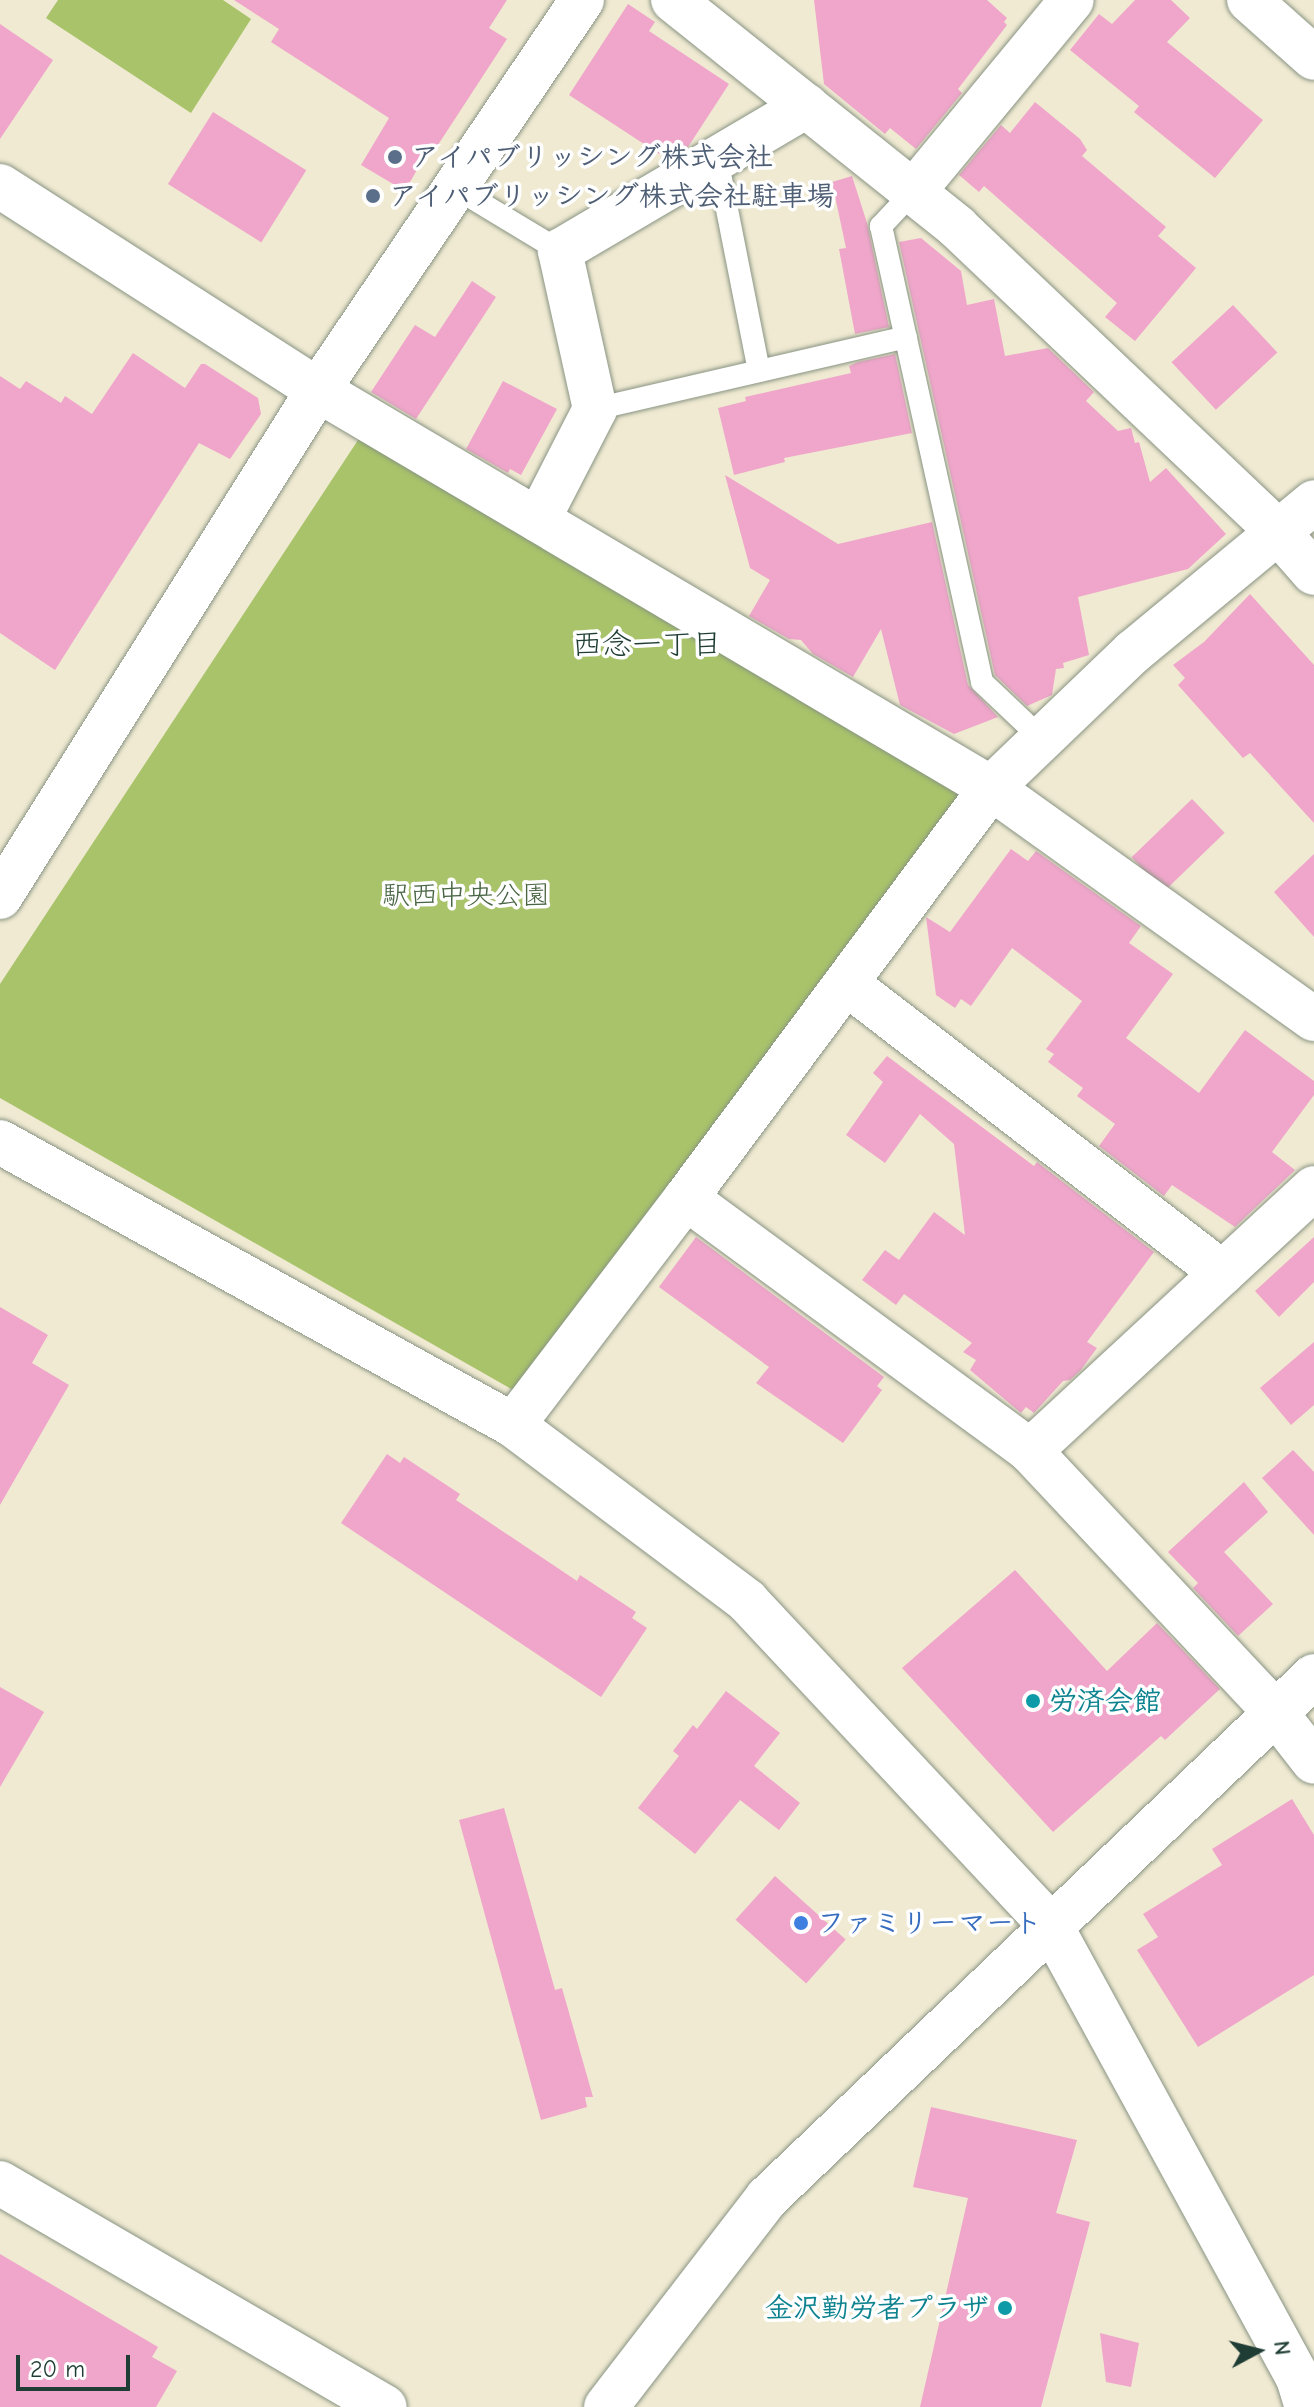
<!DOCTYPE html>
<html>
<head>
<meta charset="utf-8">
<style>
	body { margin:0 }
	#map { position:relative; width:1314px; height:2407px; overflow:hidden; background:#f0ead2; font-family:"Comic Neue","Klee One",sans-serif }
	div>[style] { position:absolute }
	.green>* { inset:0; background:#a8c36a }
	.building>* { inset:0; background:#efa6ca; transform-origin:0 0 }
	.roads { filter:drop-shadow(0 0 2px #889483) drop-shadow(0 0 2px #889483) }
	.service>* { height:22px; margin:-11px; padding:0 11px; transform-origin:11px; border-radius:11px; background:#fff }
	.minor>* { height:44px; margin:-22px; padding:0 22px; transform-origin:22px; border-radius:22px; background:#fff }
	.tertiary>* { height:44px; margin:-22px; padding:0 22px; transform-origin:22px; border-radius:22px; background:#fff }
	.dots>* { width:22px; height:22px; translate:-50% -50%; box-sizing:border-box; border:4px solid #fff; border-radius:50% }
	span { translate:-50% -50%; white-space:nowrap; text-align:center; line-height:1.15; -webkit-text-stroke:7px #fff; paint-order:stroke }
	.service-label { font-size:28px; color:#4e5e75; font-weight:700 }
	.left { translate:0 -50%; text-align:left }
	.park-label { font-size:28px; color:#486544 }
	.culture-label { font-size:28px; color:#0d838f; font-weight:700 }
	.right { translate:-100% -50%; text-align:right }
	.shop-label { font-size:28px; color:#366cbe; font-weight:700 }
	.neighbourhood-label { font-size:30px; color:#1f3d34 }
	.north { position:absolute; left:1218px; top:2311px; width:80px; height:80px; -webkit-text-stroke:6px #fff; paint-order:stroke; rotate:83deg; font-size:22px; font-weight:700; line-height:32px; text-align:center; color:#1f3d34 }
	.north::after { content:''; display:block; margin:auto; width:28px; height:36px; background:#1f3d34; clip-path:polygon(50% 0,100% 100%,50% 72%,0 100%) }
	.scale { position:absolute; left:16px; top:2355px; width:114px; height:36px; box-sizing:border-box; border:4px solid #1f3d34; border-top:0; padding-left:10px; font-size:24px; line-height:28px; white-space:nowrap; color:#1f3d34; -webkit-text-stroke:6px #fff; paint-order:stroke }
</style>
</head>
<body>
<div id="map">
	<div class="green">
		<i style="clip-path:polygon(58px 0,223px 0,251px 19px,191px 113px,46px 18px)"></i>
		<i style="clip-path:polygon(362px 434px,973px 793px,513px 1390px,0 1098px,0 984px)"></i>
	</div>
	<div class="building">
		<i style="clip-path:polygon(234px 0,507px 0,489px 28px,507px 39px,436px 148px,431px 145px,405px 191px,361px 165px,389px 118px,271px 42px,279px 29px)"></i>
		<i style="clip-path:polygon(814px 0,987px 0,1007px 18px,1004px 22px,1007px 25px,958px 89px,962px 93px,916px 149px,890px 128px,885px 134px,824px 84px)"></i>
		<i style="clip-path:polygon(1135px 0,1171px 0,1190px 18px,1167px 42px,1263px 120px,1215px 178px,1134px 112px,1139px 106px,1070px 50px,1099px 14px,1112px 24px)"></i>
		<i style="clip-path:polygon(628px 4px,655px 22px,649px 31px,729px 84px,688px 147px,667px 159px,569px 95px)"></i>
		<i style="clip-path:polygon(0 24px,53px 60px,0 139px)"></i>
		<i style="clip-path:polygon(1035px 102px,1080px 139px,1087px 150px,1082px 156px,1166px 227px,1158px 236px,1196px 268px,1135px 341px,1105px 317px,1117px 303px,984px 186px,979px 192px,959px 175px,1001px 125px,1010px 133px)"></i>
		<i style="left:213px;top:112px;width:110px;height:85px;rotate:32deg"></i>
		<i style="clip-path:polygon(852px 176px,867px 223px,889px 327px,855px 334px,839px 249px,846px 248px,832px 182px)"></i>
		<i style="clip-path:polygon(921px 238px,961px 271px,967px 305px,994px 299px,1005px 356px,1048px 348px,1094px 392px,1086px 401px,1118px 431px,1131px 428px,1135px 443px,1139px 442px,1150px 482px,1166px 468px,1226px 534px,1188px 569px,1078px 597px,1089px 655px,1063px 663px,1064px 668px,1056px 669px,1052px 695px,1027px 706px,995px 675px,899px 242px)"></i>
		<i style="clip-path:polygon(472px 281px,496px 297px,416px 419px,371px 392px,415px 325px,435px 337px)"></i>
		<i style="left:1233px;top:305px;width:65px;height:84px;rotate:47deg"></i>
		<i style="clip-path:polygon(133px 353px,185px 388px,201px 364px,205px 364px,258px 398px,261px 414px,230px 459px,199px 443px,55px 670px,0 633px,0 376px,20px 389px,26px 381px,61px 403px,65px 396px,92px 414px)"></i>
		<i style="clip-path:polygon(895px 354px,912px 433px,784px 458px,785px 462px,734px 475px,718px 408px,746px 401px,745px 397px,851px 373px,849px 366px,858px 362px)"></i>
		<i style="clip-path:polygon(503px 381px,557px 409px,521px 475px,510px 469px,508px 473px,466px 449px)"></i>
		<i style="clip-path:polygon(725px 475px,838px 544px,932px 522px,968px 685px,998px 717px,954px 734px,900px 705px,881px 629px,853px 677px,813px 654px,801px 640px,789px 639px,749px 616px,770px 580px,750px 568px)"></i>
		<i style="clip-path:polygon(1250px 594px,1314px 665px,1314px 823px,1250px 753px,1243px 758px,1178px 685px,1185px 678px,1173px 665px,1204px 642px)"></i>
		<i style="left:1192px;top:799px;width:47px;height:84px;rotate:46deg"></i>
		<i style="clip-path:polygon(1011px 849px,1028px 861px,1036px 851px,1141px 926px,1129px 943px,1173px 974px,1126px 1038px,1199px 1093px,1245px 1030px,1314px 1081px,1314px 1095px,1272px 1152px,1295px 1170px,1235px 1227px,1172px 1185px,1164px 1196px,1099px 1146px,1115px 1124px,1077px 1096px,1083px 1088px,1048px 1062px,1054px 1054px,1046px 1049px,1082px 1001px,1012px 948px,971px 1006px,961px 999px,955px 1008px,936px 995px,926px 917px,950px 932px)"></i>
		<i style="clip-path:polygon(1314px 854px,1314px 937px,1274px 892px)"></i>
		<i style="clip-path:polygon(887px 1056px,1034px 1166px,1037px 1162px,1154px 1252px,1087px 1342px,1097px 1348px,1080px 1371px,1070px 1380px,1063px 1381px,1034px 1413px,1026px 1407px,1021px 1413px,970px 1370px,976px 1360px,963px 1352px,972px 1343px,904px 1294px,896px 1305px,862px 1280px,885px 1250px,899px 1260px,934px 1212px,965px 1235px,954px 1144px,920px 1114px,885px 1163px,846px 1135px,883px 1082px,873px 1073px)"></i>
		<i style="clip-path:polygon(696px 1237px,884px 1377px,877px 1386px,882px 1390px,843px 1443px,756px 1383px,769px 1367px,659px 1287px)"></i>
		<i style="clip-path:polygon(1314px 1237px,1314px 1282px,1279px 1317px,1255px 1291px)"></i>
		<i style="clip-path:polygon(0 1307px,48px 1335px,32px 1363px,69px 1385px,0 1505px)"></i>
		<i style="clip-path:polygon(1314px 1342px,1314px 1405px,1291px 1425px,1260px 1388px)"></i>
		<i style="clip-path:polygon(1293px 1450px,1314px 1472px,1314px 1535px,1262px 1478px)"></i>
		<i style="clip-path:polygon(387px 1454px,400px 1463px,404px 1457px,460px 1494px,456px 1500px,577px 1581px,580px 1575px,636px 1612px,632px 1618px,647px 1628px,601px 1697px,341px 1523px)"></i>
		<i style="clip-path:polygon(1244px 1482px,1268px 1512px,1224px 1552px,1273px 1604px,1238px 1636px,1193px 1588px,1198px 1583px,1168px 1552px)"></i>
		<i style="clip-path:polygon(1015px 1570px,1107px 1671px,1157px 1623px,1220px 1689px,1165px 1740px,1161px 1736px,1053px 1832px,902px 1668px)"></i>
		<i style="clip-path:polygon(0 1687px,44px 1712px,0 1787px)"></i>
		<i style="clip-path:polygon(726px 1691px,780px 1733px,754px 1766px,800px 1803px,779px 1830px,740px 1800px,695px 1854px,638px 1808px,679px 1756px,673px 1751px,693px 1725px,697px 1729px)"></i>
		<i style="clip-path:polygon(1292px 1799px,1314px 1835px,1314px 1975px,1198px 2047px,1137px 1950px,1158px 1937px,1143px 1914px,1222px 1865px,1212px 1849px)"></i>
		<i style="clip-path:polygon(504px 1808px,555px 1990px,562px 1988px,593px 2097px,585px 2097px,587px 2107px,541px 2120px,459px 1820px)"></i>
		<i style="left:775px;top:1876px;width:95px;height:59px;rotate:42deg"></i>
		<i style="clip-path:polygon(931px 2107px,1077px 2140px,1056px 2213px,1090px 2222px,1041px 2407px,920px 2407px,968px 2198px,913px 2187px)"></i>
		<i style="clip-path:polygon(0 2254px,158px 2347px,152px 2357px,177px 2371px,156px 2407px,0 2407px)"></i>
		<i style="clip-path:polygon(1100px 2333px,1139px 2343px,1131px 2387px,1106px 2382px)"></i>
	</div>
	<div class="roads">
		<div class="service">
			<i style="left:717px;top:159px;width:216px;rotate:78.8deg"></i>
			<i style="left:454px;top:187px;width:124px;rotate:31.1deg"></i>
			<i style="left:913px;top:192px;width:47px;rotate:133.3deg"></i>
			<i style="left:881px;top:226px;width:467px;rotate:77.5deg"></i>
			<i style="left:982px;top:682px;width:83px;rotate:43.5deg"></i>
			<i style="left:595px;top:409px;width:319px;rotate:-13deg"></i>
		</div>
		<div class="minor">
			<i style="left:673px;top:0;width:364px;rotate:38.6deg"></i>
			<i style="left:957px;top:227px;width:444px;rotate:43.5deg"></i>
			<i style="left:1279px;top:533px;width:53px;rotate:48.8deg"></i>
			<i style="left:0;top:186px;width:378px;rotate:32.7deg"></i>
			<i style="left:318px;top:390px;width:782px;rotate:30.6deg"></i>
			<i style="left:991px;top:788px;width:397px;rotate:35.6deg"></i>
			<i style="left:913px;top:192px;width:249px;rotate:-50.4deg"></i>
			<i style="left:538px;top:520px;width:125px;rotate:-62.8deg"></i>
			<i style="left:595px;top:409px;width:162px;rotate:-102.5deg"></i>
			<i style="left:560px;top:251px;width:286px;rotate:-30.5deg"></i>
			<i style="left:846px;top:983px;width:475px;rotate:37.6deg"></i>
			<i style="left:686px;top:1198px;width:427px;rotate:36.3deg"></i>
			<i style="left:1030px;top:1451px;width:358px;rotate:46.8deg"></i>
			<i style="left:1275px;top:1712px;width:63px;rotate:52deg"></i>
			<i style="left:513px;top:1425px;width:285px;rotate:-52.7deg"></i>
			<i style="left:686px;top:1198px;width:511px;rotate:-53.35deg"></i>
			<i style="left:991px;top:788px;width:197px;rotate:-43.8deg"></i>
			<i style="left:1133px;top:652px;width:235px;rotate:-39.6deg"></i>
			<i style="left:1030px;top:1451px;width:387px;rotate:-42.8deg"></i>
		</div>
		<div class="tertiary">
			<i style="left:1249px;top:0;width:87px;rotate:41.7deg"></i>
			<i style="left:0;top:897px;width:598px;rotate:-57.9deg"></i>
			<i style="left:318px;top:390px;width:471px;rotate:-55.9deg"></i>
			<i style="left:0;top:1142px;width:586px;rotate:28.88deg"></i>
			<i style="left:513px;top:1425px;width:293px;rotate:36.9deg"></i>
			<i style="left:747px;top:1601px;width:445px;rotate:46.9deg"></i>
			<i style="left:1051px;top:1926px;width:515px;rotate:61.35deg"></i>
			<i style="left:1298px;top:2378px;width:30px;rotate:73deg"></i>
			<i style="left:0;top:2183px;width:445px;rotate:30.2deg"></i>
			<i style="left:606px;top:2407px;width:264px;rotate:-52.4deg"></i>
			<i style="left:767px;top:2198px;width:756px;rotate:-43.66deg"></i>
		</div>
	</div>
	<div class="dots">
		<i style="left:395px;top:157px;background:#5c6f8a"></i>
		<i style="left:373px;top:196px;background:#5c6f8a"></i>
		<i style="left:1033px;top:1701px;background:#0f9aa8"></i>
		<i style="left:801px;top:1923px;background:#3f7fe0"></i>
		<i style="left:1005px;top:2308px;background:#0f9aa8"></i>
	</div>
	<div class="service-label">
		<span class="left" style="left:411px;top:157px">アイパブリッシング株式会社</span>
		<span class="left" style="left:389px;top:196px">アイパブリッシング株式会社駐車場</span>
	</div>
	<div class="park-label">
		<span style="left:466px;top:895px">駅西中央公園</span>
	</div>
	<div class="culture-label">
		<span class="left" style="left:1049px;top:1701px">労済会館</span>
		<span class="right" style="left:989px;top:2308px">金沢勤労者プラザ</span>
	</div>
	<div class="shop-label">
		<span class="left" style="left:817px;top:1923px">ファミリーマート</span>
	</div>
	<div class="neighbourhood-label">
		<span style="left:647px;top:645px">西念一丁目</span>
	</div>
	<div class="north">N</div>
	<div class="scale">20 m</div>
</div>
</body>
</html>
